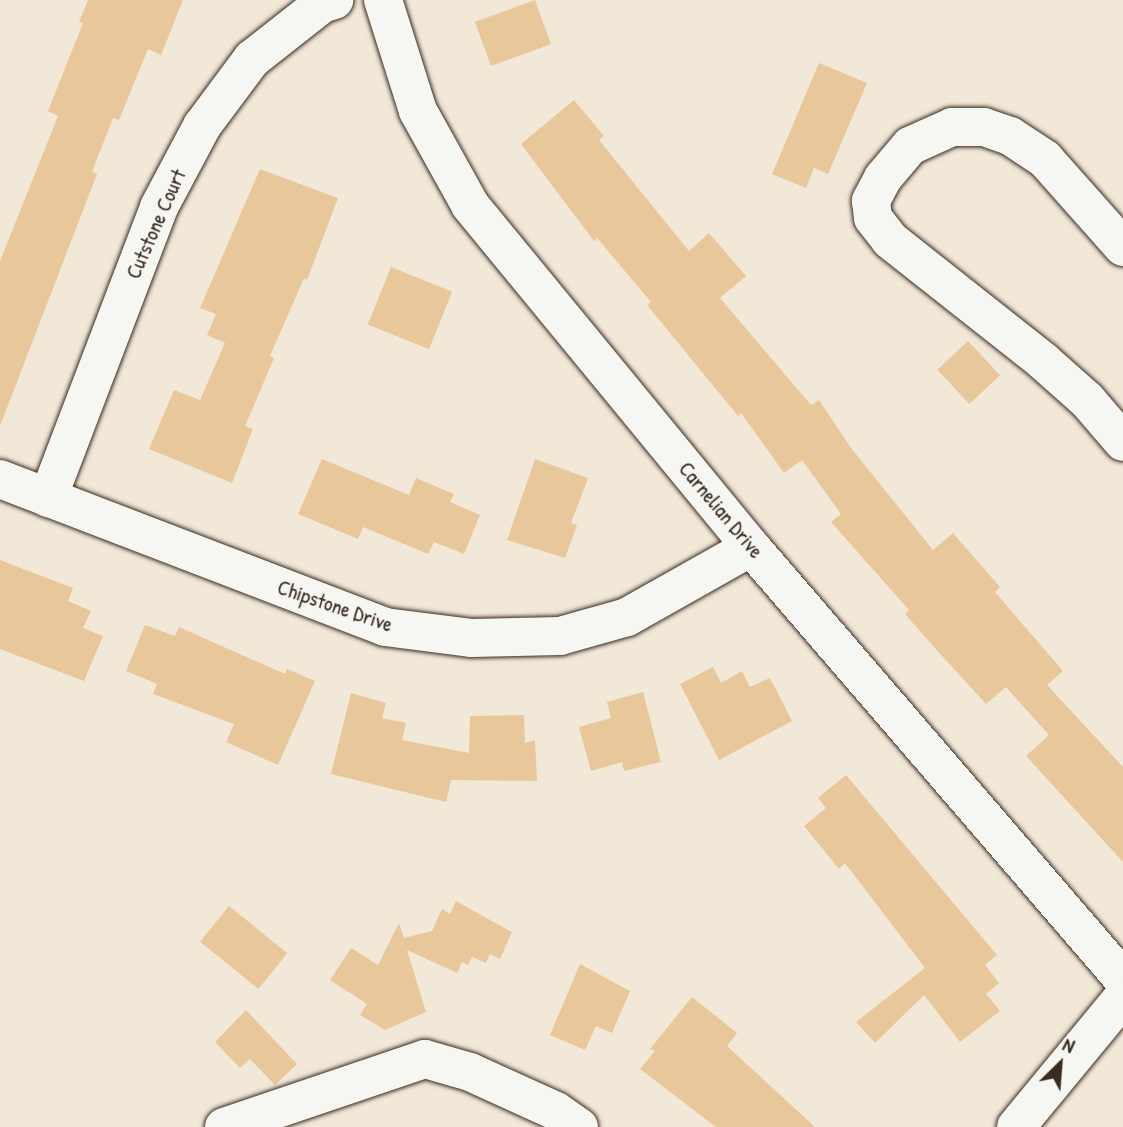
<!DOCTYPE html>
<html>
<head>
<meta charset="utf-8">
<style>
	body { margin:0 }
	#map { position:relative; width:1123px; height:1127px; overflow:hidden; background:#f2e8d8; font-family:"Patrick Hand",sans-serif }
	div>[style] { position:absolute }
	.building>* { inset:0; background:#e8c79a; transform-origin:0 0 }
	.roads { filter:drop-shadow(0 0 2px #3b2a1e) drop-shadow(0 0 2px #3b2a1e) }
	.minor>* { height:38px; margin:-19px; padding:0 19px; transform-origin:19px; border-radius:19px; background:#f6f6f2 }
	span { translate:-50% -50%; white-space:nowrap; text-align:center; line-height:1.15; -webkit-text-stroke:6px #f6f6f2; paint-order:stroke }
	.street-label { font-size:21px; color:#3b2a1e }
	.north { position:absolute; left:1025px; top:1029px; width:70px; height:70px; -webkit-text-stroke:5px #f6f6f2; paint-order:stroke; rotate:25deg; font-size:19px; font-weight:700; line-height:28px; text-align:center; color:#3b2a1e }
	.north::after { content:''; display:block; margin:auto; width:24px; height:32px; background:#3b2a1e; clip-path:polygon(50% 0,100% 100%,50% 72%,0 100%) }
</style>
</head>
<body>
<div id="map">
	<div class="building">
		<i style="clip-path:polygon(88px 0,183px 0,161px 55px,148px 49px,119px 120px,113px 118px,92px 172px,97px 174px,0 426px,0 261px,58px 116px,48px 111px,83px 23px,79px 22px)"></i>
		<i style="left:535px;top:0;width:47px;height:64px;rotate:70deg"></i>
		<i style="clip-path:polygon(819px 63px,867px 83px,828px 174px,814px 168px,806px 188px,772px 174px)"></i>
		<i style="clip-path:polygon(574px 100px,604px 136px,599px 140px,689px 251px,709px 233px,746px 276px,720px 298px,811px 405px,819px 400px,851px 448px,933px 550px,953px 533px,1000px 587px,995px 592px,1063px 671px,1047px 685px,1123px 767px,1123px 862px,1026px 756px,1049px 735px,1006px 687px,986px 704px,933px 646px,905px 614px,909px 610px,831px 522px,841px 514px,802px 460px,784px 473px,741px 413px,738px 416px,647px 305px,651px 302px,597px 238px,594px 241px,521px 144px)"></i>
		<i style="clip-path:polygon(260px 169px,338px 198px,307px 280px,304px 278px,270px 356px,274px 358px,245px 426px,253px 429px,232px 483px,149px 449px,174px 390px,200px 400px,225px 343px,207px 335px,216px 314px,200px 308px)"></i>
		<i style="left:391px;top:267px;width:66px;height:62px;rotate:22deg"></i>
		<i style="left:968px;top:341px;width:47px;height:42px;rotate:47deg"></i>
		<i style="clip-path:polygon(322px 459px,409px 495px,416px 478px,454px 494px,450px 502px,480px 515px,464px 554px,434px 542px,428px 554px,363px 527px,358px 539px,298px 514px)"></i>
		<i style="clip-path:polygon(535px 459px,588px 478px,571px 523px,577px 525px,565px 558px,507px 540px)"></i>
		<i style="clip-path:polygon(0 560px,73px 588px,68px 601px,91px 611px,83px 628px,103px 636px,84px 681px,0 649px)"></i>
		<i style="clip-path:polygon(145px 625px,175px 636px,179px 627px,285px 674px,287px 669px,315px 681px,278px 765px,226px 742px,234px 724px,153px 694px,157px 684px,126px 671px)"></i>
		<i style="clip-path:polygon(713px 667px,721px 683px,742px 671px,750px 687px,770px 678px,792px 721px,719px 760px,680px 684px)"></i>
		<i style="clip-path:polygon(643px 692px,661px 762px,624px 771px,622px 762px,591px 771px,579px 727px,611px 718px,607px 702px)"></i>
		<i style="clip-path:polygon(351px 693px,386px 703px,382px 718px,406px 723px,402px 740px,469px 753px,470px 716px,524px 715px,525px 743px,535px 740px,537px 781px,451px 780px,446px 802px,331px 774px)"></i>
		<i style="clip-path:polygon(846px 775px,997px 955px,985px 965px,999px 983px,986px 994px,1000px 1011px,960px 1042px,924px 995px,875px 1043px,856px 1022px,925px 968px,845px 863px,839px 869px,804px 826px,826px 808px,818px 798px)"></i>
		<i style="clip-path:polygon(456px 901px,512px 932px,500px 959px,490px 954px,486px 963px,472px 957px,468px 965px,462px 962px,457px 973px,407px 950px,426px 1012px,385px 1030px,360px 1015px,367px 1004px,330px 980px,351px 948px,378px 965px,399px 923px,404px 938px,432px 931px,442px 909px,450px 914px)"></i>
		<i style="left:229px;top:906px;width:75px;height:46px;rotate:39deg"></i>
		<i style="clip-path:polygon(580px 964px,630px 991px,612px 1033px,596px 1026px,585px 1050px,550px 1035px)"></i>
		<i style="clip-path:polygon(692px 997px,737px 1033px,727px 1046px,815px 1127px,716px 1127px,640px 1069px,655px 1051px,650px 1049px)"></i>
		<i style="clip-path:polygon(246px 1010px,297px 1064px,275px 1085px,250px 1059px,240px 1068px,215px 1042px)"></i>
	</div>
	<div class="roads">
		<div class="minor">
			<i style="left:383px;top:0;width:116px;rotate:72.5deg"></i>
			<i style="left:418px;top:111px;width:107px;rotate:61deg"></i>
			<i style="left:470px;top:205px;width:443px;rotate:50.6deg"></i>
			<i style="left:751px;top:547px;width:570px;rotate:49.27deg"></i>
			<i style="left:1123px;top:247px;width:118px;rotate:-131.6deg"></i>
			<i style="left:1045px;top:159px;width:42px;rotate:-146.7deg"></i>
			<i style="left:1010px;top:136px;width:28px;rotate:-161deg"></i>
			<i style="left:984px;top:127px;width:32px;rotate:180deg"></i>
			<i style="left:952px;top:127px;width:46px;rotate:155.7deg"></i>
			<i style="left:910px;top:146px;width:42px;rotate:130.2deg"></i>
			<i style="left:883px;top:178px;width:26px;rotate:118deg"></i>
			<i style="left:871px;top:201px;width:17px;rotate:83deg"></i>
			<i style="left:873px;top:218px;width:28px;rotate:52deg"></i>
			<i style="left:890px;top:240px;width:195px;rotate:38.3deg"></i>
			<i style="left:1043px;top:361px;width:59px;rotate:41.6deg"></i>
			<i style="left:1087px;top:400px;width:55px;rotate:49.4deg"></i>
			<i style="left:0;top:479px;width:412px;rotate:21deg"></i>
			<i style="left:385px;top:627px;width:88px;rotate:7.2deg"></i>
			<i style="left:472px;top:638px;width:88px;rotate:-1.3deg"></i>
			<i style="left:560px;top:636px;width:70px;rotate:-15.8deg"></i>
			<i style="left:627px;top:617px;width:142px;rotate:-29.4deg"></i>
			<i style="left:48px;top:498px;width:311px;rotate:-69.1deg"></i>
			<i style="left:159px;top:207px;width:92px;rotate:-62deg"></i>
			<i style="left:202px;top:126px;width:84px;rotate:-53.3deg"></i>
			<i style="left:252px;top:59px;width:89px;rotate:-38.2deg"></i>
			<i style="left:322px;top:4px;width:13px;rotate:-18deg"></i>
			<i style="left:224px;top:1127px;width:212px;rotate:-18.7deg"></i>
			<i style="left:425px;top:1059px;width:47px;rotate:16.1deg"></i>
			<i style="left:470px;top:1072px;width:94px;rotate:24.4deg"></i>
			<i style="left:556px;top:1111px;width:28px;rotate:35deg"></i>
			<i style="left:1016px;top:1127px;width:168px;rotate:-50.5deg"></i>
		</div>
	</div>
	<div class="street-label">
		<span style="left:156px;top:224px;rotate:-66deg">Cutstone Court</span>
		<span style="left:721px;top:510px;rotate:50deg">Carnelian Drive</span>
		<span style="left:335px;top:606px;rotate:19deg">Chipstone Drive</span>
	</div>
	<div class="north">N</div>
</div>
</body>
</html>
